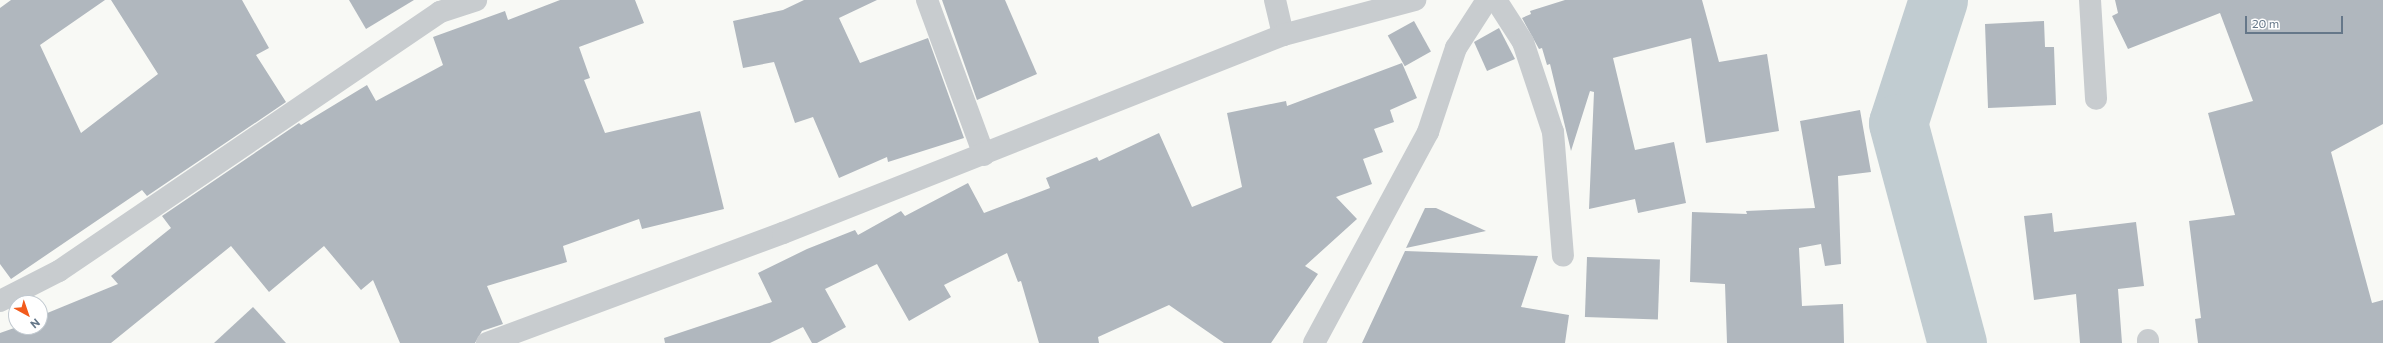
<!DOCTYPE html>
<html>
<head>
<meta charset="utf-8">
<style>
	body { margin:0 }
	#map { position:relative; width:2383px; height:343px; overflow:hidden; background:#f8f9f5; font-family:Commissioner,sans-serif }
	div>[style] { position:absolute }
	.river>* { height:59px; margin:-29.5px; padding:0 29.5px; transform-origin:29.5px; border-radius:29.5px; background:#c1ccd1 }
	.building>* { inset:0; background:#b0b7be; transform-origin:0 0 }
	.street>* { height:22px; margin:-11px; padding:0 11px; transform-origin:11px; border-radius:11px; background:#c8cccf }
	span { translate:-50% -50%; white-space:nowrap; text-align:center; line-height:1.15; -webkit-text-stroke:4px #fff; paint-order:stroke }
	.north { position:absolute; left:8px; top:295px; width:40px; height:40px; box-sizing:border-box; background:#fff; border:1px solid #c1c9d0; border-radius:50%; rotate:140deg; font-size:11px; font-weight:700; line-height:16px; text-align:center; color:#657789 }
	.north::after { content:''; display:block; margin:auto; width:14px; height:18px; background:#f25b1c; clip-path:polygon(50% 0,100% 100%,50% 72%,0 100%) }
	.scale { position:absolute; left:2245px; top:16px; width:98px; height:18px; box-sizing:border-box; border:2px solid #657789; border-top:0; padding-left:5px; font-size:12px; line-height:14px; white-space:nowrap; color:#657789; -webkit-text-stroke:3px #fff; paint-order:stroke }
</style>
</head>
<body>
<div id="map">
	<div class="river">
		<i style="left:1938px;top:0;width:129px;rotate:108deg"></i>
		<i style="left:1898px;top:123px;width:228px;rotate:75deg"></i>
	</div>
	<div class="building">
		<i style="clip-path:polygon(11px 0,105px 0,40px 45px,81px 133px,158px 74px,111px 0,242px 0,269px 48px,256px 55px,286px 102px,147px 196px,142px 190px,11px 279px,0 264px,0 8px)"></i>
		<i style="clip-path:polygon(349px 0,414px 0,366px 29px)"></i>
		<i style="clip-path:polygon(560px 0,635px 0,644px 23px,579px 47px,590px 78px,584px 80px,605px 133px,700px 111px,724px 209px,642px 229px,639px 219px,563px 246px,567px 262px,487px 286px,503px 324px,482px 331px,475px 343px,400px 343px,373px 280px,361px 290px,324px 246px,269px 292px,231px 246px,111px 343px,0 343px,0 333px,17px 327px,40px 327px,40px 316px,118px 284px,111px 276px,171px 228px,162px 216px,299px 123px,301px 125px,367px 85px,376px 101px,443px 65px,433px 37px,505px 11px,508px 20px)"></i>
		<i style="clip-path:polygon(804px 0,877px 0,839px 18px,860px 63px,928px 38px,964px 138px,888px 162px,887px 157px,839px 178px,813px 117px,795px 123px,774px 62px,743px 68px,733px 21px,783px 10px)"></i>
		<i style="clip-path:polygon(942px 0,1005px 0,1037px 74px,977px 100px)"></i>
		<i style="clip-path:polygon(1565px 0,1702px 0,1719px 62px,1767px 54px,1779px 131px,1706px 143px,1691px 38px,1613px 58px,1635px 150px,1674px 142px,1686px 203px,1638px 213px,1635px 199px,1589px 209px,1594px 92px,1590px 91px,1571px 151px,1550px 64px,1547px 65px,1542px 48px,1539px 49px,1522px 18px,1531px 14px,1530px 11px)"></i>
		<i style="clip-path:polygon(2115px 0,2383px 0,2383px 124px,2331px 152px,2372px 303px,2383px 300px,2383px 343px,2198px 343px,2195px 319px,2201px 318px,2189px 221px,2235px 215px,2208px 113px,2253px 101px,2220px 13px,2128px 49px,2112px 16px,2118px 13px)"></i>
		<i style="left:1414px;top:21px;width:35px;height:30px;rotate:61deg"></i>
		<i style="clip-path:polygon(2044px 21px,2045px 47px,2054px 47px,2056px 105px,1988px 108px,1985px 24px)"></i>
		<i style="clip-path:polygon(1499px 28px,1515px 59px,1487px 71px,1474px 42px)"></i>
		<i style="clip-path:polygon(1402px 63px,1417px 98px,1390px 110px,1394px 122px,1374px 129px,1383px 152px,1363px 159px,1372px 184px,1336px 197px,1357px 219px,1305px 266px,1318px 274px,1271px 343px,1224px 343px,1169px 305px,1098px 337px,1099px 343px,1039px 343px,1021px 281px,1018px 282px,1007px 253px,944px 285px,951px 297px,909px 321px,877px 264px,825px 289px,846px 327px,817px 343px,812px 343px,803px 327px,770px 343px,665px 343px,664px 338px,772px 302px,758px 273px,807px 249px,855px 230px,858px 235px,901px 211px,905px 216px,968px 183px,984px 213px,1050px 188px,1046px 178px,1097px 157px,1099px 161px,1159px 133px,1192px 207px,1242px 187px,1227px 113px,1286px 101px,1287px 106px)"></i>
		<i style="clip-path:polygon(1860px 110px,1871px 172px,1838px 176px,1841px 264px,1825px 266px,1821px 244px,1799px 248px,1802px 306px,1843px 304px,1844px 343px,1727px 343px,1725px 284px,1690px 282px,1692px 212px,1747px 214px,1746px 211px,1815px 208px,1800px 121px)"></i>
		<i style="clip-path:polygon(1425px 208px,1436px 208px,1486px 231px,1406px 248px)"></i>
		<i style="clip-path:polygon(2052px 213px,2054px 232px,2136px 222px,2144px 286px,2118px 289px,2122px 343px,2080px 343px,2076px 294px,2034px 300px,2024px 216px)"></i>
		<i style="clip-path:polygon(1405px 251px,1538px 256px,1521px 307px,1569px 315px,1565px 343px,1362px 343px)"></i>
		<i style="left:1587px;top:257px;width:73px;height:60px;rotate:2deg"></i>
		<i style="clip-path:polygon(253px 307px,286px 343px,214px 343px)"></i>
	</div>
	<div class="street">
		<i style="left:927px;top:0;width:165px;rotate:69.8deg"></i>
		<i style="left:1275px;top:0;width:36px;rotate:77deg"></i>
		<i style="left:1496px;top:0;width:50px;rotate:57.3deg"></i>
		<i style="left:1523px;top:42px;width:95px;rotate:71.6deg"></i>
		<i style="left:1553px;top:132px;width:124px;rotate:85.4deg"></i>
		<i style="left:2090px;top:0;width:99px;rotate:86.5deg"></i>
		<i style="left:0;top:301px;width:66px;rotate:-27deg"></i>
		<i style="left:59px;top:271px;width:461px;rotate:-34.2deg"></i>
		<i style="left:440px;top:12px;width:38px;rotate:-18deg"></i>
		<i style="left:2148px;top:340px;width:3px;rotate:90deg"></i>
		<i style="left:487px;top:343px;width:316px;rotate:-20.4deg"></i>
		<i style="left:783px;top:233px;width:538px;rotate:-21.6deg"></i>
		<i style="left:1283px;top:35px;width:137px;rotate:-14.9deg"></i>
		<i style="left:1314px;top:343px;width:240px;rotate:-61.6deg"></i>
		<i style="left:1428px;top:132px;width:89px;rotate:-71.6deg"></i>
		<i style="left:1456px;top:48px;width:57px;rotate:-57.1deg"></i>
	</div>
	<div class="north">N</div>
	<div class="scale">20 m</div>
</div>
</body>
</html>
